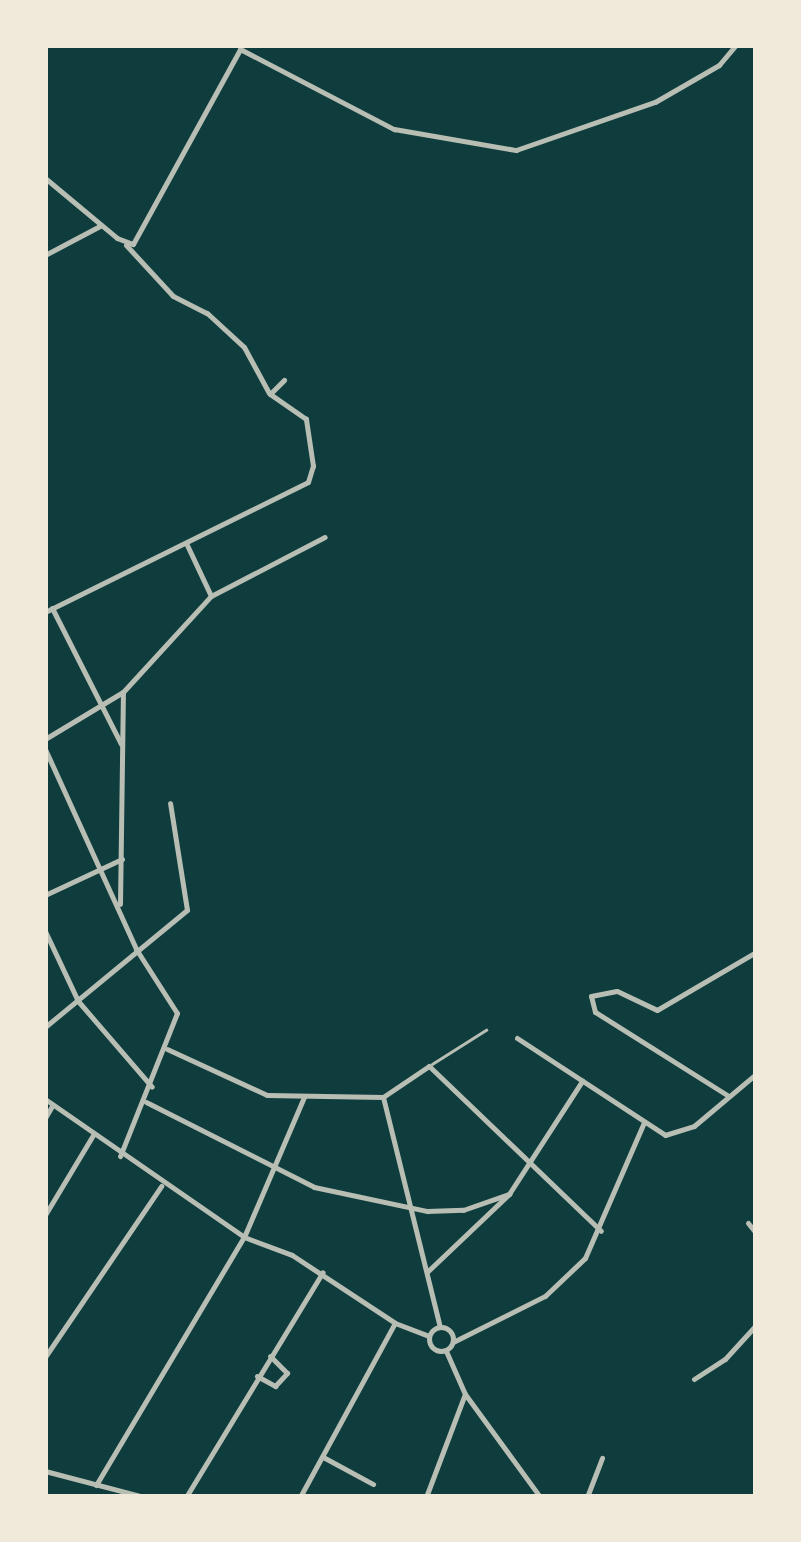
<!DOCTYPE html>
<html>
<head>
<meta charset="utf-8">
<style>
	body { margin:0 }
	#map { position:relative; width:801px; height:1542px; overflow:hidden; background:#0f3d3e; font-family:Rubik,sans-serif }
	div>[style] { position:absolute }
	.service>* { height:2.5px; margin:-1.25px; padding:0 1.25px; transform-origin:1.25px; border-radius:1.25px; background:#b8beb3 }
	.minor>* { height:5px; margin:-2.5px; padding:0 2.5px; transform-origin:2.5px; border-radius:2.5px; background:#b8beb3 }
	.minor>.ring { margin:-2.5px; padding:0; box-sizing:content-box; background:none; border:5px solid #b8beb3; border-radius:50% }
	.tertiary>* { height:5px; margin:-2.5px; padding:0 2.5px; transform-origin:2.5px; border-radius:2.5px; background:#b8beb3 }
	span { translate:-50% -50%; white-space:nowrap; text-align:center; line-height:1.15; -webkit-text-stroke:10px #f1e9da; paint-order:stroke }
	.frame { position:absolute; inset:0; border:48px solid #f1e9da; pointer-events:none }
</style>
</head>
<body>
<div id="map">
	<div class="service">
		<i style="left:432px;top:1064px;width:64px;rotate:-32.2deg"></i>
	</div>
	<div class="minor">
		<i style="left:126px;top:245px;width:69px;rotate:47.3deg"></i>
		<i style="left:173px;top:296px;width:38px;rotate:27deg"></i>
		<i style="left:207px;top:313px;width:50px;rotate:42.6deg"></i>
		<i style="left:244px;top:347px;width:52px;rotate:61.5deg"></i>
		<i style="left:187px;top:545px;width:56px;rotate:64.8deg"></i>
		<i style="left:52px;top:608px;width:153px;rotate:63.1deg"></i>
		<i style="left:45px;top:612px;width:293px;rotate:-26.3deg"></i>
		<i style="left:308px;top:482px;width:17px;rotate:-73deg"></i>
		<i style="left:313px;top:466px;width:48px;rotate:-98.5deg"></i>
		<i style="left:306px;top:419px;width:44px;rotate:-145.2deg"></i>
		<i style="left:270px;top:394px;width:20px;rotate:-45deg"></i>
		<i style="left:45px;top:739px;width:91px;rotate:-31.1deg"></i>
		<i style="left:123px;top:692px;width:130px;rotate:-47.5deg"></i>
		<i style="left:211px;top:596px;width:128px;rotate:-27.4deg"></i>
		<i style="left:45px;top:749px;width:220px;rotate:65.5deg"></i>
		<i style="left:136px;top:949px;width:76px;rotate:57.4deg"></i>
		<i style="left:177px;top:1013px;width:154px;rotate:111.7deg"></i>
		<i style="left:45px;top:895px;width:85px;rotate:-25.1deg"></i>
		<i style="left:120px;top:904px;width:212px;rotate:-89.2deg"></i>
		<i style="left:45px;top:931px;width:77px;rotate:64.8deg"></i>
		<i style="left:78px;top:1001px;width:113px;rotate:49.3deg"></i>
		<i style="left:45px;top:1027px;width:184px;rotate:-39.5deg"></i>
		<i style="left:187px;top:910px;width:108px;rotate:-99deg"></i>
		<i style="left:517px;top:1038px;width:177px;rotate:33.2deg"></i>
		<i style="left:665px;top:1135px;width:30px;rotate:-17deg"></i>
		<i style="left:694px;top:1126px;width:81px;rotate:-40deg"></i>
		<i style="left:167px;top:1049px;width:110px;rotate:24.7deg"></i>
		<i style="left:267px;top:1095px;width:116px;rotate:1deg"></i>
		<i style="left:383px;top:1097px;width:55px;rotate:-34deg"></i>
		<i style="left:429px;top:1066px;width:238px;rotate:43.8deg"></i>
		<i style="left:727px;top:1095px;width:156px;rotate:-147.8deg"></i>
		<i style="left:595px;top:1012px;width:16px;rotate:-104deg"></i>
		<i style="left:591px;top:996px;width:26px;rotate:-11deg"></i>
		<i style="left:617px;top:991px;width:44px;rotate:25.4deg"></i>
		<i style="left:657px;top:1010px;width:115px;rotate:-30.4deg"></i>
		<i style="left:383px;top:1097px;width:237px;rotate:76.1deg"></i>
		<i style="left:45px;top:1099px;width:242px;rotate:34.7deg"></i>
		<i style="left:244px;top:1237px;width:51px;rotate:20.6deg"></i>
		<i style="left:292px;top:1255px;width:123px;rotate:33.4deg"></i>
		<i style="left:395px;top:1323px;width:36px;rotate:21deg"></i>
		<i style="left:146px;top:1102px;width:188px;rotate:26.8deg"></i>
		<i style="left:314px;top:1187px;width:116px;rotate:12deg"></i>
		<i style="left:427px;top:1211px;width:36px;rotate:-2deg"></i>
		<i style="left:463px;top:1210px;width:49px;rotate:-19.2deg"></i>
		<i style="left:45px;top:1118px;width:14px;rotate:-60deg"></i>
		<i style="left:45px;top:1215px;width:93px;rotate:-59deg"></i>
		<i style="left:748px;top:1223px;width:13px;rotate:51deg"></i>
		<i style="left:428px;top:1271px;width:112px;rotate:-43.5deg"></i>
		<i style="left:509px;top:1194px;width:135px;rotate:-57.1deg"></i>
		<i class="ring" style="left:429px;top:1327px;width:19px;height:19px"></i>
		<i style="left:453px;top:1342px;width:103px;rotate:-26.6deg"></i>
		<i style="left:545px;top:1296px;width:55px;rotate:-43.5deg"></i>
		<i style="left:585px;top:1258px;width:148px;rotate:-66.5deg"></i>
		<i style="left:446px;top:1351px;width:47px;rotate:66.2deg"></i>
		<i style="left:465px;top:1394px;width:127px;rotate:53.9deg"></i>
		<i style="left:45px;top:1357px;width:207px;rotate:-55.8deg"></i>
		<i style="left:257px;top:1376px;width:21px;rotate:29deg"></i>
		<i style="left:275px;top:1386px;width:18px;rotate:-47deg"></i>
		<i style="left:287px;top:1373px;width:24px;rotate:-135deg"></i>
		<i style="left:694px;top:1379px;width:37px;rotate:-33deg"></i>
		<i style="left:725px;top:1359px;width:46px;rotate:-47.6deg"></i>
		<i style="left:323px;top:1457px;width:57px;rotate:28.4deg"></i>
		<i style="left:45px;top:1471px;width:102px;rotate:14.7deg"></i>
		<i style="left:96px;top:1485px;width:289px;rotate:-59.2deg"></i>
		<i style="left:244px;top:1237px;width:152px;rotate:-66.8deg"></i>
		<i style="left:186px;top:1497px;width:263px;rotate:-58.7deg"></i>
		<i style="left:300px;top:1497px;width:198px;rotate:-61.4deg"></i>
		<i style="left:426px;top:1497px;width:110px;rotate:-69.3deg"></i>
		<i style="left:587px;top:1497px;width:42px;rotate:-69deg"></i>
	</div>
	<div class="tertiary">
		<i style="left:45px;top:178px;width:94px;rotate:39.8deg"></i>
		<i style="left:117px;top:238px;width:17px;rotate:21deg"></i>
		<i style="left:133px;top:244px;width:222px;rotate:-61.2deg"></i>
		<i style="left:240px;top:49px;width:174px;rotate:27.5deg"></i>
		<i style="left:394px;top:129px;width:124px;rotate:9.8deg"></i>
		<i style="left:516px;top:150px;width:147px;rotate:-19.1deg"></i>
		<i style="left:655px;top:102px;width:74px;rotate:-30deg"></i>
		<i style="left:719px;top:65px;width:26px;rotate:-50deg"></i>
		<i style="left:45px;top:255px;width:62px;rotate:-27.8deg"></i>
	</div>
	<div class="frame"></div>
</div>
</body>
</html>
